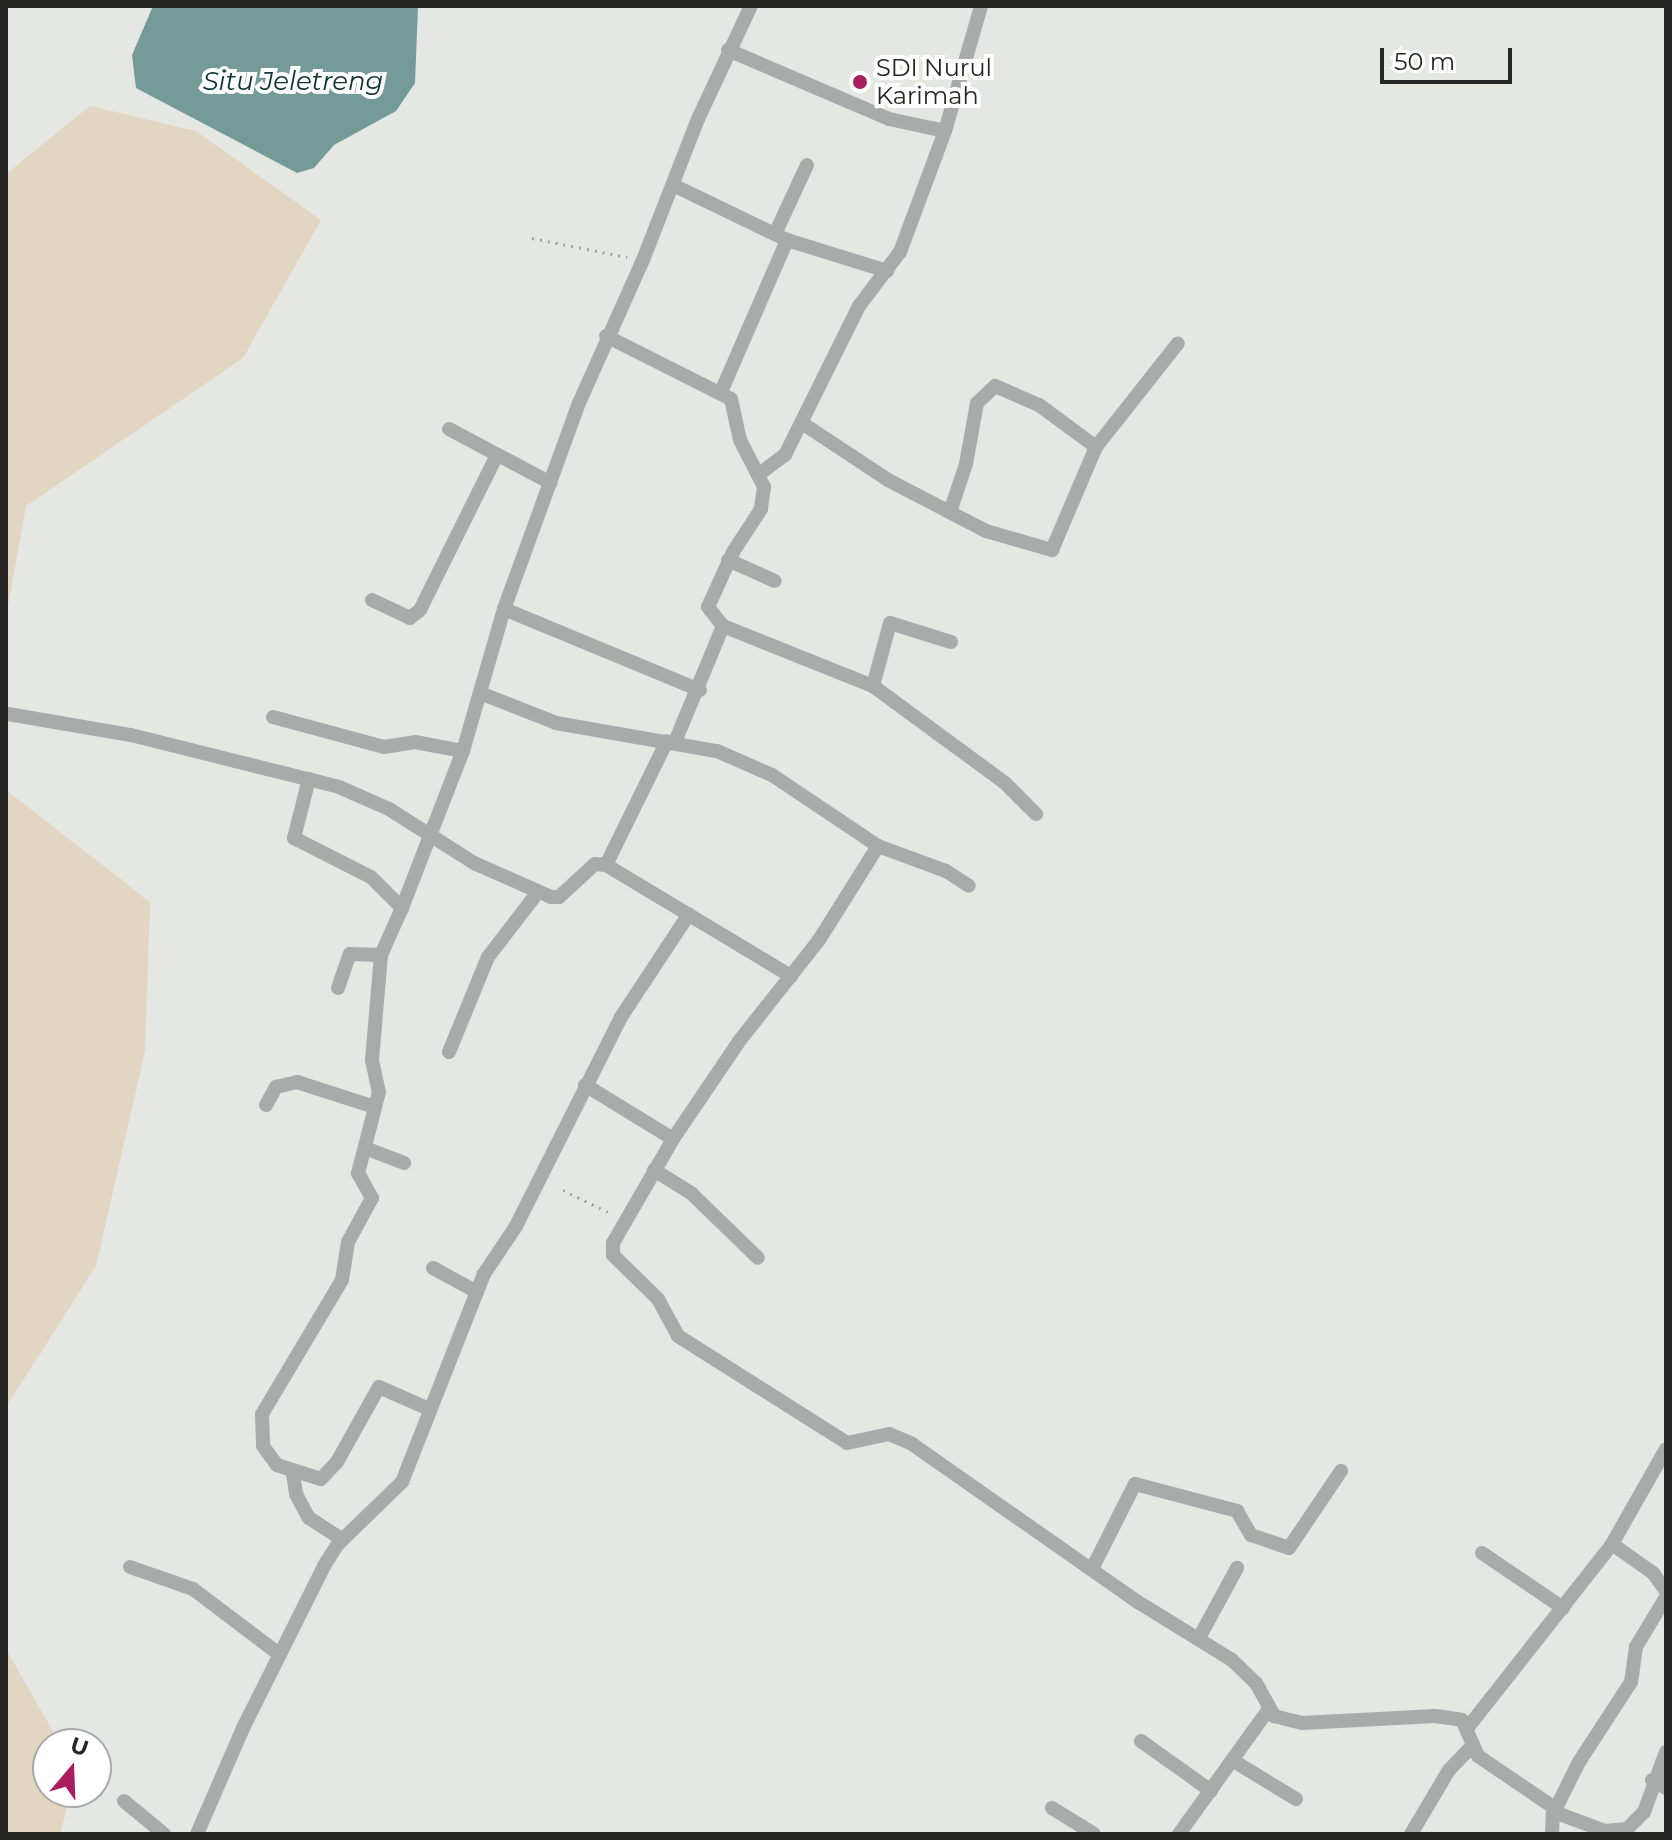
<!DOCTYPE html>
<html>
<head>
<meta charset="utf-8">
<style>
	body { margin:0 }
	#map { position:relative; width:1672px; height:1840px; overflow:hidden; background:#e4e7e2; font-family:Montserrat,sans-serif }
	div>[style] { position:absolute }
	.green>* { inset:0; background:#e2d5c1 }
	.water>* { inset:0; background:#759b98 }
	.path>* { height:3px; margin-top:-1.5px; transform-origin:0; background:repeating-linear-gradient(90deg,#a2a4a0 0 2px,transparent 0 8px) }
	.minor>* { height:14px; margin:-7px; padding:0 7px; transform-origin:7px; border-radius:7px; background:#a8aba9 }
	.dots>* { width:22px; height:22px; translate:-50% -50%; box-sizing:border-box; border:4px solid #fff; border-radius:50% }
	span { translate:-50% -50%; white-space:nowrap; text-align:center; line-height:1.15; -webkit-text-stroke:8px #fff; paint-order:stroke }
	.poi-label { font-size:24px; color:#262725 }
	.left { translate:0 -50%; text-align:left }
	.water-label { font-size:26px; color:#0e3533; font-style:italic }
	.frame { position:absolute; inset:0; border:8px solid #262725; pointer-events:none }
	.north { position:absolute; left:32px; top:1728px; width:80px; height:80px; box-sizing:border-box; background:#fff; border:2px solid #a8a9a8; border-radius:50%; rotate:19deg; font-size:22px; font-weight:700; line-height:32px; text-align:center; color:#262725 }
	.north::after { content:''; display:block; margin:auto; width:28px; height:36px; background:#a91e61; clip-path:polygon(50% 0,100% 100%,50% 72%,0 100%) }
	.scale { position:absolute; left:1380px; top:48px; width:132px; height:36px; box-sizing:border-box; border:4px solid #262725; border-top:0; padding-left:10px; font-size:24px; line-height:28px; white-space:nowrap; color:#262725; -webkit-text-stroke:6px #fff; paint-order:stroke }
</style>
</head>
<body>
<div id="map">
	<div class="green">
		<i style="clip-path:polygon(90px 106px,196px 131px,321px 220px,243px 358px,26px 506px,6px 617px,6px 174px)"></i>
		<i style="clip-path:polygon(6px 790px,150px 902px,145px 1051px,96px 1266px,6px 1407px)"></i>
		<i style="clip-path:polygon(6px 1649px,60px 1744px,48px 1744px,48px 1792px,71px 1792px,60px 1834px,6px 1834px)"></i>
	</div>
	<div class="water">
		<i style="clip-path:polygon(153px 6px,418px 6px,415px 83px,396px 111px,334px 145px,314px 168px,297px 173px,136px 88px,132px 55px)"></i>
	</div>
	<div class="path">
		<i style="left:532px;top:238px;width:97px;rotate:11.3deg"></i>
		<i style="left:563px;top:1190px;width:52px;rotate:26.1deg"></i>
	</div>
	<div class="minor">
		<i style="left:728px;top:50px;width:175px;rotate:23.2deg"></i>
		<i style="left:889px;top:119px;width:57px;rotate:12.1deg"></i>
		<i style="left:673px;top:185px;width:127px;rotate:25.8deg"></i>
		<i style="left:787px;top:240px;width:105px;rotate:17.2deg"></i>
		<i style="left:775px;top:234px;width:76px;rotate:-65.1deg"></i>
		<i style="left:606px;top:336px;width:140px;rotate:26.7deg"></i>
		<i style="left:731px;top:399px;width:42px;rotate:77.6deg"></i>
		<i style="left:740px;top:440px;width:53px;rotate:62.9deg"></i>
		<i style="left:764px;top:487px;width:22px;rotate:98deg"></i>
		<i style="left:761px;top:509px;width:51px;rotate:123.1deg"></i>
		<i style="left:733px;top:552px;width:60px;rotate:114.4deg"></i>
		<i style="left:708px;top:607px;width:24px;rotate:52deg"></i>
		<i style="left:723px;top:626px;width:126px;rotate:112.5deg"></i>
		<i style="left:721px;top:392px;width:166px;rotate:-66.5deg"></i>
		<i style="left:802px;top:423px;width:103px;rotate:33.5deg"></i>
		<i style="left:888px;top:480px;width:110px;rotate:27.5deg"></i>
		<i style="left:986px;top:531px;width:69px;rotate:16.1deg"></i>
		<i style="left:1052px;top:550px;width:112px;rotate:-66.9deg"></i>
		<i style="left:1096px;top:447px;width:132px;rotate:-51.7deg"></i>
		<i style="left:449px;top:429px;width:115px;rotate:27.9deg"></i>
		<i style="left:758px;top:475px;width:34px;rotate:-37deg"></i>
		<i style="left:785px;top:455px;width:166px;rotate:-63.6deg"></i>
		<i style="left:859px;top:306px;width:68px;rotate:-52.8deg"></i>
		<i style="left:900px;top:252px;width:129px;rotate:-69.6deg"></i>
		<i style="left:945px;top:131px;width:130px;rotate:-73.9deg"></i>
		<i style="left:950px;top:512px;width:51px;rotate:-71.6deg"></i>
		<i style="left:966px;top:464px;width:62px;rotate:-79.8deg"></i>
		<i style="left:977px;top:403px;width:25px;rotate:-43deg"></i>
		<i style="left:995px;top:386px;width:48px;rotate:23.4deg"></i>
		<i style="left:1039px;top:405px;width:71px;rotate:36.4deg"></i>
		<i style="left:728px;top:560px;width:51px;rotate:24.1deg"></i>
		<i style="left:372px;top:600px;width:42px;rotate:25.3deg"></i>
		<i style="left:410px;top:618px;width:13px;rotate:-39deg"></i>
		<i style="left:420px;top:610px;width:173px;rotate:-63.6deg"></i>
		<i style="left:504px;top:609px;width:212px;rotate:22.5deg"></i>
		<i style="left:723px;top:626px;width:162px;rotate:21.8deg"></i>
		<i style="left:873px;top:686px;width:164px;rotate:36.3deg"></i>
		<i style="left:1005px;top:783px;width:44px;rotate:45deg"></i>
		<i style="left:873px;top:686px;width:65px;rotate:-74.9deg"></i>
		<i style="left:890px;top:623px;width:64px;rotate:17.3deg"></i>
		<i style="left:480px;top:693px;width:82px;rotate:21.5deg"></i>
		<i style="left:556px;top:723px;width:163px;rotate:9.9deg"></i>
		<i style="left:717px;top:751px;width:60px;rotate:23.6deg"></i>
		<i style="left:772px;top:775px;width:128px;rotate:33.8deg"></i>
		<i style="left:878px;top:846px;width:72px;rotate:20.2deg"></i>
		<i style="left:946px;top:871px;width:27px;rotate:33deg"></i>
		<i style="left:8px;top:714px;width:125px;rotate:9.7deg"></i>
		<i style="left:131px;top:735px;width:214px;rotate:14deg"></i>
		<i style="left:339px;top:787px;width:55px;rotate:23.7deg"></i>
		<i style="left:389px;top:809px;width:101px;rotate:32.4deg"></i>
		<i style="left:474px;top:863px;width:84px;rotate:23.8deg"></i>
		<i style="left:551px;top:897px;width:8px"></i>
		<i style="left:559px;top:897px;width:49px;rotate:-42.5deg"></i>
		<i style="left:595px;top:864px;width:11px;rotate:5deg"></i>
		<i style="left:606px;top:865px;width:216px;rotate:31deg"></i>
		<i style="left:273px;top:717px;width:115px;rotate:15.1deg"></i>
		<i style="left:384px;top:747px;width:31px;rotate:-9deg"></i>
		<i style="left:415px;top:742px;width:49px;rotate:10.6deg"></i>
		<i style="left:309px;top:779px;width:61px;rotate:104.3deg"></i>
		<i style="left:294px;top:838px;width:86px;rotate:26.9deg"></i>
		<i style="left:371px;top:877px;width:44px;rotate:45deg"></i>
		<i style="left:878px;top:846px;width:111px;rotate:122.1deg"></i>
		<i style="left:819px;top:940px;width:127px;rotate:128.3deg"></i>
		<i style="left:740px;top:1040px;width:120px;rotate:124.1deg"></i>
		<i style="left:673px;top:1139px;width:120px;rotate:120deg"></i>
		<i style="left:613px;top:1243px;width:12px;rotate:90deg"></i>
		<i style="left:613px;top:1255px;width:63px;rotate:44.4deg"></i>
		<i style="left:658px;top:1299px;width:42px;rotate:61.6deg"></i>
		<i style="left:678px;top:1336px;width:200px;rotate:32.3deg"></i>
		<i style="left:847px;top:1443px;width:43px;rotate:-12.1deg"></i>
		<i style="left:889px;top:1434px;width:25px;rotate:23deg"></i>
		<i style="left:912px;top:1444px;width:276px;rotate:35deg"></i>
		<i style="left:1138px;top:1602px;width:110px;rotate:31.7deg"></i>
		<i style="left:1232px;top:1660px;width:33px;rotate:44deg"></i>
		<i style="left:1256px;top:1683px;width:38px;rotate:61deg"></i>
		<i style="left:1274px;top:1716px;width:29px;rotate:14deg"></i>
		<i style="left:1302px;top:1723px;width:133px;rotate:-3deg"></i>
		<i style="left:1435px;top:1716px;width:27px;rotate:8deg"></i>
		<i style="left:1462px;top:1720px;width:39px;rotate:66deg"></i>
		<i style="left:1478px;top:1756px;width:91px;rotate:34.2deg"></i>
		<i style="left:1553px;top:1807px;width:27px;rotate:92deg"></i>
		<i style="left:606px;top:865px;width:138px;rotate:-63.8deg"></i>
		<i style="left:381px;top:955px;width:105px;rotate:94.9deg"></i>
		<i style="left:372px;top:1060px;width:33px;rotate:78deg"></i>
		<i style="left:379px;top:1092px;width:84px;rotate:104.5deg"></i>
		<i style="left:358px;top:1173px;width:29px;rotate:61deg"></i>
		<i style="left:372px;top:1198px;width:50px;rotate:118.6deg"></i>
		<i style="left:348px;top:1242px;width:38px;rotate:99deg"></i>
		<i style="left:342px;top:1280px;width:156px;rotate:120.8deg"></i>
		<i style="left:262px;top:1414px;width:32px;rotate:88deg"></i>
		<i style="left:263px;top:1446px;width:24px;rotate:54deg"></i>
		<i style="left:277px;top:1465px;width:46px;rotate:17.7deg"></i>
		<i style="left:321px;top:1479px;width:23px;rotate:-47deg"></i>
		<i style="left:337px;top:1462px;width:86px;rotate:-60.8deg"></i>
		<i style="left:379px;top:1387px;width:55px;rotate:23.7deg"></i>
		<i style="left:338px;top:988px;width:36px;rotate:-71deg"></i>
		<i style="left:350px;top:954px;width:31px;rotate:2deg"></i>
		<i style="left:381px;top:955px;width:51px;rotate:-65.9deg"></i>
		<i style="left:402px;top:908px;width:168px;rotate:-68.8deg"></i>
		<i style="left:463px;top:751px;width:148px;rotate:-73.9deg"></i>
		<i style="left:504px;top:609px;width:219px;rotate:-70deg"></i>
		<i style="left:579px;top:403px;width:157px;rotate:-65.9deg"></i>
		<i style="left:643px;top:260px;width:151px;rotate:-68.7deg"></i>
		<i style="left:698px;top:119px;width:125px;rotate:-64.9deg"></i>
		<i style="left:449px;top:1052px;width:103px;rotate:-67.7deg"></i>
		<i style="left:488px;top:957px;width:82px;rotate:-52.4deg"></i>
		<i style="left:585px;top:1085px;width:103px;rotate:31.5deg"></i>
		<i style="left:266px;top:1105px;width:21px;rotate:-61deg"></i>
		<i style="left:276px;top:1087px;width:22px;rotate:-13deg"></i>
		<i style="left:297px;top:1082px;width:82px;rotate:17.8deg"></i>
		<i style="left:365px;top:1148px;width:42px;rotate:21deg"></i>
		<i style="left:654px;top:1170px;width:44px;rotate:31.9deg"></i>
		<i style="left:691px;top:1193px;width:93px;rotate:44.1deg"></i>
		<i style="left:433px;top:1268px;width:50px;rotate:28.6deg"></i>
		<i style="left:293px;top:1474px;width:20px;rotate:81deg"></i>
		<i style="left:296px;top:1494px;width:27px;rotate:62deg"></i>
		<i style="left:309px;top:1518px;width:40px;rotate:32.9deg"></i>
		<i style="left:1612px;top:1544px;width:50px;rotate:35.3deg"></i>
		<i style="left:1653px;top:1573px;width:22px;rotate:54deg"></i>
		<i style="left:1482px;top:1553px;width:98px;rotate:34.2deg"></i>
		<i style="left:130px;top:1567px;width:67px;rotate:19.2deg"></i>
		<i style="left:193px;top:1589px;width:108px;rotate:37.1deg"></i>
		<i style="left:1092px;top:1569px;width:95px;rotate:-63.2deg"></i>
		<i style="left:1135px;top:1484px;width:106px;rotate:14.8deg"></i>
		<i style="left:1237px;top:1511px;width:28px;rotate:60deg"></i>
		<i style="left:1251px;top:1535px;width:40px;rotate:18.9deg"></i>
		<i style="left:1289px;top:1548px;width:93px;rotate:-56deg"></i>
		<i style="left:1666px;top:1597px;width:58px;rotate:121deg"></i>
		<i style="left:1636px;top:1647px;width:35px;rotate:98deg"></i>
		<i style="left:1631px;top:1682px;width:95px;rotate:123deg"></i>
		<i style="left:1579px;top:1762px;width:56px;rotate:116.6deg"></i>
		<i style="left:1554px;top:1812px;width:54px;rotate:20.4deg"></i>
		<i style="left:1605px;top:1831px;width:22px;rotate:-5deg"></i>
		<i style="left:1627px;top:1829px;width:24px;rotate:-45deg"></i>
		<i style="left:1644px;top:1812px;width:64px;rotate:-69.9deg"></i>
		<i style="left:1199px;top:1638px;width:80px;rotate:-61.5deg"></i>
		<i style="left:1469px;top:1726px;width:231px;rotate:-51.8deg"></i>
		<i style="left:1612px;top:1544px;width:109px;rotate:-60.4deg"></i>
		<i style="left:1141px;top:1741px;width:86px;rotate:35.5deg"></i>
		<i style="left:1232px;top:1760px;width:75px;rotate:31.4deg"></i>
		<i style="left:1652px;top:1780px;width:16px;rotate:30deg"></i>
		<i style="left:124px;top:1801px;width:52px;rotate:39.5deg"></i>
		<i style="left:1052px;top:1808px;width:49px;rotate:31.8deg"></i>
		<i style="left:197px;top:1834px;width:116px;rotate:-66.5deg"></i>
		<i style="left:243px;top:1728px;width:181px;rotate:-63.4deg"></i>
		<i style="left:324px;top:1566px;width:26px;rotate:-58deg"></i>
		<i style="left:338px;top:1544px;width:89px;rotate:-44.1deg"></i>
		<i style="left:402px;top:1482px;width:224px;rotate:-68.5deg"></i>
		<i style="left:484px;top:1274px;width:58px;rotate:-56.3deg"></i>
		<i style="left:516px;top:1226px;width:234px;rotate:-63.3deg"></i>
		<i style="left:621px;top:1017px;width:123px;rotate:-56.6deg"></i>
		<i style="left:1179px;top:1834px;width:153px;rotate:-54.3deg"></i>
		<i style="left:1411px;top:1834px;width:74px;rotate:-59.3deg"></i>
		<i style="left:1449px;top:1770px;width:35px;rotate:-46deg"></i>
	</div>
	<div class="dots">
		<i style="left:860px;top:82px;background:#a91e61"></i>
	</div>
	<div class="poi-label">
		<span class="left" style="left:876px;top:82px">SDI Nurul<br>Karimah</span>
	</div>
	<div class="water-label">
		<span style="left:293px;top:82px">Situ Jeletreng</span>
	</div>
	<div class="frame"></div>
	<div class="north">U</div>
	<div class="scale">50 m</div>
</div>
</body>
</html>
